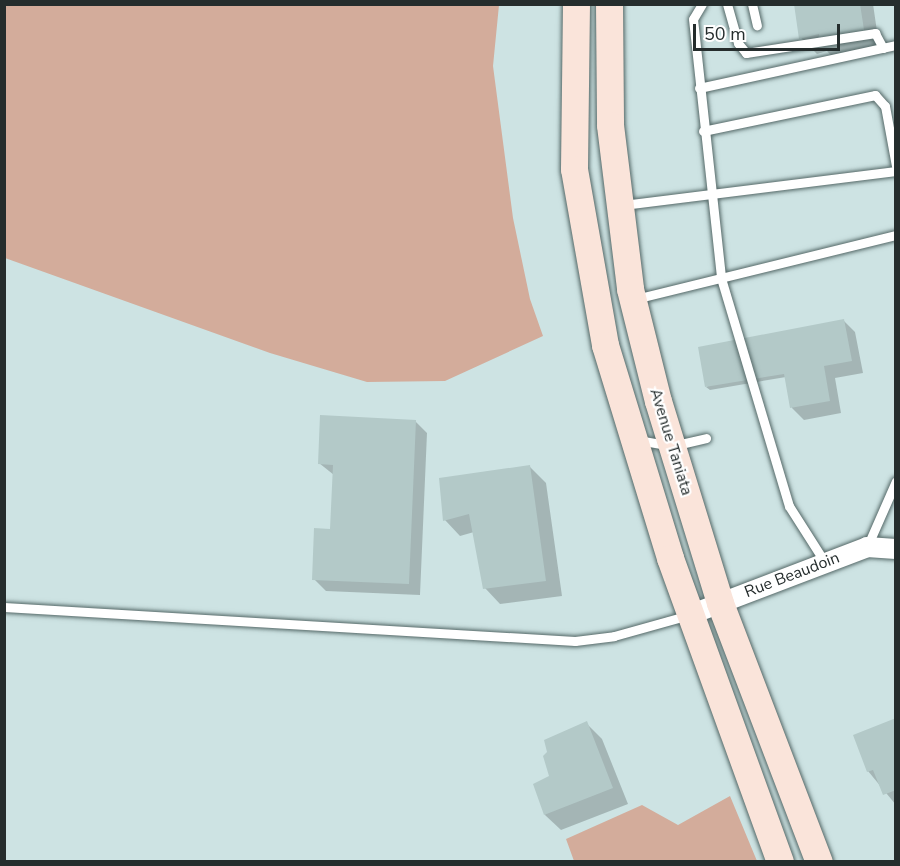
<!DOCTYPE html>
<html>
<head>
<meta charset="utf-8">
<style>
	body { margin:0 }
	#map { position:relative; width:900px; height:866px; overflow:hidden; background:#cde3e3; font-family:"Nunito Sans",sans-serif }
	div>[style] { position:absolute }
	.green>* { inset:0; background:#d3ac9b }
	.shadow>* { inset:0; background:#0003 }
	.building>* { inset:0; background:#b3c9c8 }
	.roads { filter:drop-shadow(0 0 2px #546867) drop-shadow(0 0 2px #546867) }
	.service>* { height:9px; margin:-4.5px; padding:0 4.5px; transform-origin:4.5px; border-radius:4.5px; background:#fff }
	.minor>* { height:20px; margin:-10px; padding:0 10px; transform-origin:10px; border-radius:10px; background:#fff }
	.secondary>* { height:27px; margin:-13.5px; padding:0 13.5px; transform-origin:13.5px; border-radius:13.5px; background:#fae4da }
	span { translate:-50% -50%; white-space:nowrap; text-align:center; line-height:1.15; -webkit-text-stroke:4.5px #fff; paint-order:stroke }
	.street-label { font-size:16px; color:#252d2d }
	.frame { position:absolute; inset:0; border:6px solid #252d2d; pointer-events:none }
	.scale { position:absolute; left:693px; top:24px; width:147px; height:27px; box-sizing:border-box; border:3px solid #252d2d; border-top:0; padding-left:8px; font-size:18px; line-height:21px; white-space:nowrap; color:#252d2d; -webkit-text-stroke:4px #fff; paint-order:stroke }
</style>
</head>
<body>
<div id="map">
	<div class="green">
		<i style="clip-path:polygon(5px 4px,499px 5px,493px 66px,513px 218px,530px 299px,543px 336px,445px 381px,367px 382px,270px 353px,5px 258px)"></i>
		<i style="clip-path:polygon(730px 796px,757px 861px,574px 861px,566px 839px,642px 805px,678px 825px)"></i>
	</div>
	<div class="shadow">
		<i style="clip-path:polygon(796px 4px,873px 4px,880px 52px,837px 62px,827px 51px,817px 54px,801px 38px)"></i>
		<i style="clip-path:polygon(843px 320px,855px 332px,863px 373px,835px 378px,841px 413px,804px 420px,792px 408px,786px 377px,710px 390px,706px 387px)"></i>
		<i style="clip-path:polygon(415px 421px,427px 433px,420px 595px,326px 591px,314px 579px,331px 530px,334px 475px,319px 463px)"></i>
		<i style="clip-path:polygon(530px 467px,546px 483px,562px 596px,500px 604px,485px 588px,474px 532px,460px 536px,445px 520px)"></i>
		<i style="clip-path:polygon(896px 720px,896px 805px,868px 771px)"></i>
		<i style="clip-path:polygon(586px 723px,602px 739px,628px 804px,561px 830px,545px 815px,551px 777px)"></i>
	</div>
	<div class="building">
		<i style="clip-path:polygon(794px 4px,860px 4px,865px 36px,820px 47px,819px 34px,799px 39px)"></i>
		<i style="clip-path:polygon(844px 319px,852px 361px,824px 366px,830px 401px,790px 408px,784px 374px,705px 387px,698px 347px)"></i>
		<i style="clip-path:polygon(320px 415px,416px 420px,409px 584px,312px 580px,314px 528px,330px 529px,333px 465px,318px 464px)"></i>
		<i style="clip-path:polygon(530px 465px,546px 581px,483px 589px,469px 514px,443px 521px,439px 478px)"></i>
		<i style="clip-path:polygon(896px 718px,896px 790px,883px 795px,873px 770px,867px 772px,853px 735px)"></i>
		<i style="clip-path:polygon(587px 721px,613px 788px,544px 815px,533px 784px,549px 776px,543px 756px,547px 752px,544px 740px)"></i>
	</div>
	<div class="roads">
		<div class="service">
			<i style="left:702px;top:4px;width:17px;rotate:121deg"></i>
			<i style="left:693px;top:19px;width:261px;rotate:83.8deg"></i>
			<i style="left:721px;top:278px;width:238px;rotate:73.4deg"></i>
			<i style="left:789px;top:506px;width:65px;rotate:57.5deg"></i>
			<i style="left:727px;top:4px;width:41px;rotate:74.2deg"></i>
			<i style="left:738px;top:43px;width:13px;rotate:51deg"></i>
			<i style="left:746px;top:53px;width:131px;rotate:-8.8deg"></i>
			<i style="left:875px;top:33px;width:17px;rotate:62deg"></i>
			<i style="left:752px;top:4px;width:22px;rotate:77deg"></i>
			<i style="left:699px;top:88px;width:202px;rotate:-12.3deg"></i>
			<i style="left:703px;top:131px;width:176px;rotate:-11.8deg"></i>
			<i style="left:875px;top:95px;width:15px;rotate:48deg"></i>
			<i style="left:885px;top:106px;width:61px;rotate:79.6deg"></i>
			<i style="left:623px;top:205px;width:275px;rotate:-7.1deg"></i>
			<i style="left:635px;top:299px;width:269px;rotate:-13.8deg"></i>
			<i style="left:638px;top:440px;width:35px;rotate:10deg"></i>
			<i style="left:672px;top:446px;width:35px;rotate:-13deg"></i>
			<i style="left:867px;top:547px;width:72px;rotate:-66.3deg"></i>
			<i style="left:4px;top:607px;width:572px;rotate:3.41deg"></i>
			<i style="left:575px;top:641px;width:39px;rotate:-7deg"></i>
			<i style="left:614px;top:636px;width:78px;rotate:-15.6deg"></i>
		</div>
		<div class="minor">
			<i style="left:692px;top:614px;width:187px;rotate:-20.9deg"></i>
			<i style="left:867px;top:547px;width:29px;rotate:4deg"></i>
		</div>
		<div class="secondary">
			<i style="left:576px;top:4px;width:165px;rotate:90.7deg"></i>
			<i style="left:574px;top:169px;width:179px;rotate:80deg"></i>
			<i style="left:605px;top:345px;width:223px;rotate:73deg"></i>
			<i style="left:670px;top:558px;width:323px;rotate:70.1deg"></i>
			<i style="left:609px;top:4px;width:121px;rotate:89.5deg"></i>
			<i style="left:610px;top:125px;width:165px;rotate:83deg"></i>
			<i style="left:630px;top:289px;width:115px;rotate:76deg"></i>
			<i style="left:658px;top:401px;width:211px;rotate:72.9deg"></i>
			<i style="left:720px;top:603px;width:277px;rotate:69.1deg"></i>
		</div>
	</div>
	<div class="street-label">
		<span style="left:671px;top:442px;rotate:73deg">Avenue Taniata</span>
		<span style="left:792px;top:575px;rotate:-21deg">Rue Beaudoin</span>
	</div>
	<div class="frame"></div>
	<div class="scale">50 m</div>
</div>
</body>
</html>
